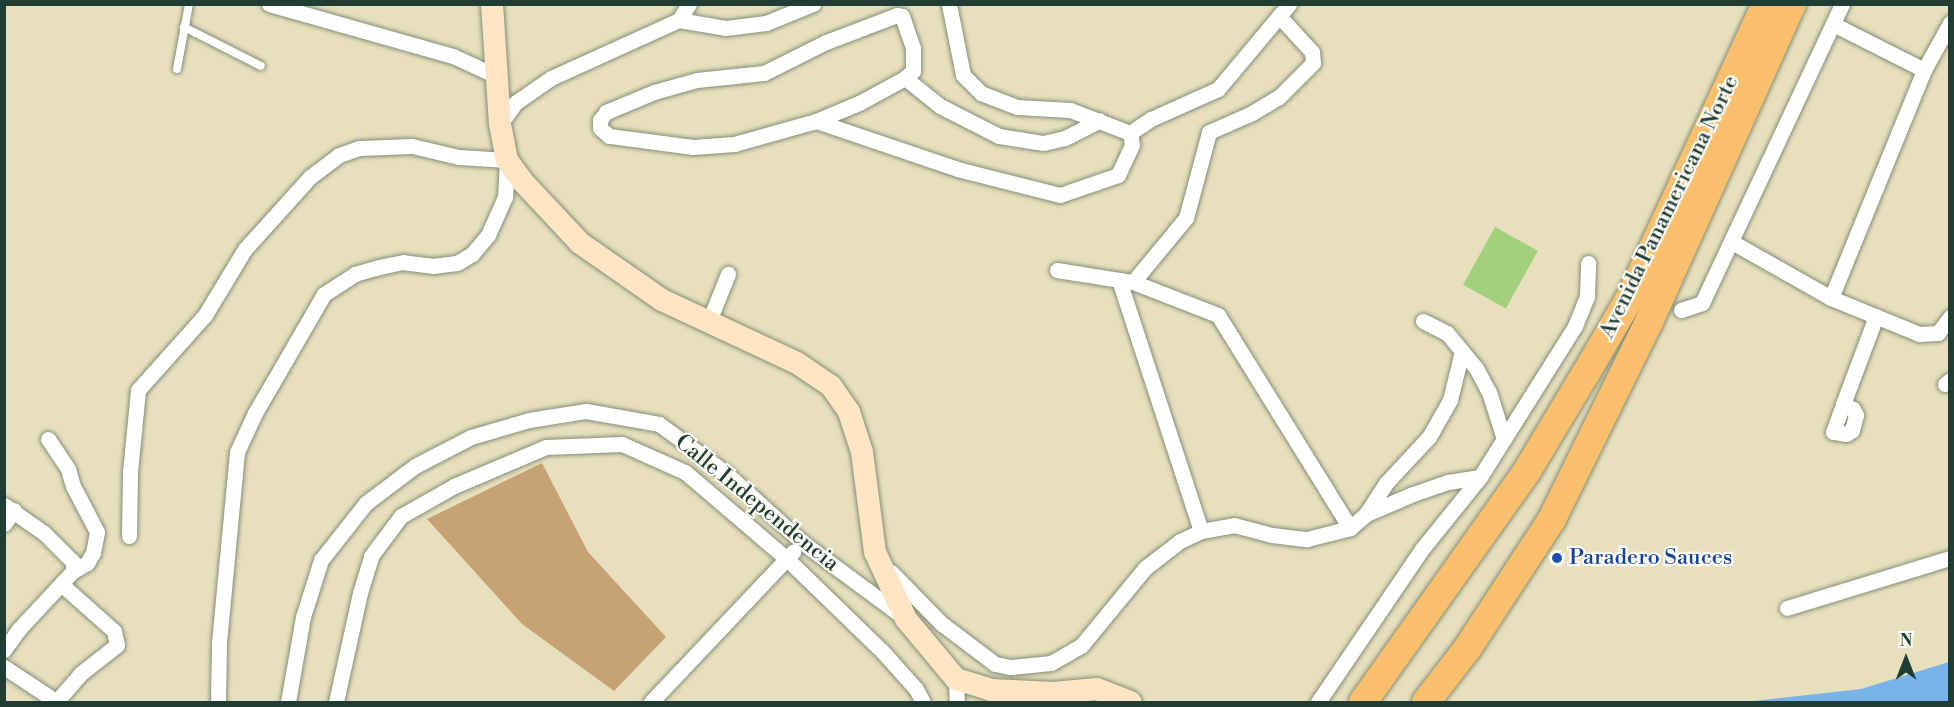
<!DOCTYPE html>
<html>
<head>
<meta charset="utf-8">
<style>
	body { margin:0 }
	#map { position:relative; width:1954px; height:707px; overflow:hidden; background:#e8e0bd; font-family:"Libre Bodoni",serif }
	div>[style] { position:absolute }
	.green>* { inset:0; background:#a3d07d; transform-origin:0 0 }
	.water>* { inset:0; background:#78b4ea }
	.building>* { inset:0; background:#c6a274 }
	.roads { filter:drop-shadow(0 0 2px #848e78) drop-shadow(0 0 2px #848e78) }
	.lane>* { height:8px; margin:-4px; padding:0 4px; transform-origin:4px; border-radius:4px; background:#fff }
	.street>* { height:15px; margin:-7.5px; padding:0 7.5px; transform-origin:7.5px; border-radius:7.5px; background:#fff }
	.secondary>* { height:22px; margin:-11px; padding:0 11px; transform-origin:11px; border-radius:11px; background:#fde5c4 }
	.highway>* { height:28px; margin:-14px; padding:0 14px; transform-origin:14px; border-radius:14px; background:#f9bf6c }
	.dots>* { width:16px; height:16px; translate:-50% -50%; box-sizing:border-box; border:3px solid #fdfcf7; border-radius:50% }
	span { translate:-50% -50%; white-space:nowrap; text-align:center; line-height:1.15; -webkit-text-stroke:4.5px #fdfcf7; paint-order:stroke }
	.street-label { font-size:22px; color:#1f3d34 }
	.transit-label { font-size:22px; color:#164399 }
	.left { translate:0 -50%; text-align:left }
	.frame { position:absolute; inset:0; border:6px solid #1f3d34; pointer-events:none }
	.north { position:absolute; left:1876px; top:629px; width:60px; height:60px; -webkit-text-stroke:4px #fdfcf7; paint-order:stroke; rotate:0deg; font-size:16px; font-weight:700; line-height:24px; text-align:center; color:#1f3d34 }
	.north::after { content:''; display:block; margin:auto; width:21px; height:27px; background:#1f3d34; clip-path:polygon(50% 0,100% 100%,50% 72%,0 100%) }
</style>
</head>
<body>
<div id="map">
	<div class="green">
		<i style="left:1495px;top:227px;width:49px;height:66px;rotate:29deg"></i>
	</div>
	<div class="water">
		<i style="clip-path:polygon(1949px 662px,1949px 702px,1745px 702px,1861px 689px)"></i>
	</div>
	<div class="building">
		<i style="clip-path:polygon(542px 463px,588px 552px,666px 637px,614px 691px,522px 624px,427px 519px)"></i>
	</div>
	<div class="roads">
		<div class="lane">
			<i style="left:184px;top:27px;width:86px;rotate:26.9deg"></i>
			<i style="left:177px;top:69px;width:66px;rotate:-79.5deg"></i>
		</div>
		<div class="street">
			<i style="left:269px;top:4px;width:191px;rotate:15.8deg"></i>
			<i style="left:453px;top:56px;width:47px;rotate:24.9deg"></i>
			<i style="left:897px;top:15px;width:5px;rotate:11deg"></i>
			<i style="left:902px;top:16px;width:34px;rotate:71deg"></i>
			<i style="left:913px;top:48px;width:23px;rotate:90deg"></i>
			<i style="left:913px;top:71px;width:11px;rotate:139deg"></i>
			<i style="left:905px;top:78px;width:52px;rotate:151.5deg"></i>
			<i style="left:859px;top:103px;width:47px;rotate:157.3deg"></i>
			<i style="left:816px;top:121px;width:85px;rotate:164.3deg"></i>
			<i style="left:734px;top:144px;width:41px;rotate:175.8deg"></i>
			<i style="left:693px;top:147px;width:85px;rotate:-172.5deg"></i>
			<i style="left:609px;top:136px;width:12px;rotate:-138deg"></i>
			<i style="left:600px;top:128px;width:8px;rotate:-90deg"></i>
			<i style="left:600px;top:120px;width:10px;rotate:-53deg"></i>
			<i style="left:606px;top:112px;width:52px;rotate:-22.6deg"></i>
			<i style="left:654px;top:92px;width:45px;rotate:-15.6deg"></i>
			<i style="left:697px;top:80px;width:67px;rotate:-6deg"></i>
			<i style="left:764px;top:73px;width:69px;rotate:-26.6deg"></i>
			<i style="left:826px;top:42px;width:76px;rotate:-20.8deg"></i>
			<i style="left:679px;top:20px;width:19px;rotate:-58deg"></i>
			<i style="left:1833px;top:24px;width:102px;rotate:26.8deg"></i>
			<i style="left:905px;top:78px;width:45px;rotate:38.7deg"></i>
			<i style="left:940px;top:106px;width:66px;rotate:27deg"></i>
			<i style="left:999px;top:136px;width:45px;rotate:9deg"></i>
			<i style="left:1043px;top:143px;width:23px;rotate:-13deg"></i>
			<i style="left:1065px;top:138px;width:39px;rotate:-27deg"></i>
			<i style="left:816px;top:121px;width:153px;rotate:18.7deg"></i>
			<i style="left:961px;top:170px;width:102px;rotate:14.2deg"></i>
			<i style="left:1060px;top:195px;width:61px;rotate:-19deg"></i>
			<i style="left:1118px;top:175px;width:33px;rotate:-65deg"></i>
			<i style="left:1132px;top:145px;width:12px;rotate:-99deg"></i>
			<i style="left:1130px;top:133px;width:64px;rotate:-159deg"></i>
			<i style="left:1070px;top:110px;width:53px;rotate:-176.8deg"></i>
			<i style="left:1017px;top:107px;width:39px;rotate:-159deg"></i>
			<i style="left:981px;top:93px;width:25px;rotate:-135deg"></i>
			<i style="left:963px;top:75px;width:72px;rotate:-101.2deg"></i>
			<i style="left:500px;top:124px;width:26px;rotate:-54deg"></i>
			<i style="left:515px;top:103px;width:44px;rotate:-34.8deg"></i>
			<i style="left:551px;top:78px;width:141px;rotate:-24.4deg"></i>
			<i style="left:679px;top:20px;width:48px;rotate:9.7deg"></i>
			<i style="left:726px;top:28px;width:40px;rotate:-7.1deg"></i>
			<i style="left:766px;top:23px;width:51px;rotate:-22deg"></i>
			<i style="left:1130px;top:133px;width:25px;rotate:-34deg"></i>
			<i style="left:1151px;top:119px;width:73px;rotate:-24.1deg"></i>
			<i style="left:1218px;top:89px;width:111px;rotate:-50.1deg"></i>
			<i style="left:1732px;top:242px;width:114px;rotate:29.5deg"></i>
			<i style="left:1831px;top:298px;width:95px;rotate:22.2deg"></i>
			<i style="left:1919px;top:334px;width:19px;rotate:-3deg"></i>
			<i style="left:1938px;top:333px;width:20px;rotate:-53deg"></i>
			<i style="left:1057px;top:270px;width:77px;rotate:9deg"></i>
			<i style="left:1133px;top:282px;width:91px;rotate:21.2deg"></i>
			<i style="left:1218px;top:315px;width:251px;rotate:58.2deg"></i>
			<i style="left:1119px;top:280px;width:264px;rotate:71.9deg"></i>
			<i style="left:1133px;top:282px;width:83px;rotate:-50.4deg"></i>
			<i style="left:1186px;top:218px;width:89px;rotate:-75deg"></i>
			<i style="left:1209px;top:132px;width:47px;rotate:-23.8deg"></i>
			<i style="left:1252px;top:113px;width:31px;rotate:-31deg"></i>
			<i style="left:1279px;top:97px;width:48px;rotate:-45deg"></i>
			<i style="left:1313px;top:63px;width:11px;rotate:-95deg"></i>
			<i style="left:1312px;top:52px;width:49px;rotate:-132.5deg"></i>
			<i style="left:1831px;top:298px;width:246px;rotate:-67.8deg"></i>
			<i style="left:1924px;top:70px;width:54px;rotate:-61deg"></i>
			<i style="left:1681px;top:310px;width:22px;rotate:-18deg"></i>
			<i style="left:1702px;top:303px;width:330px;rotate:-64.9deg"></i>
			<i style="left:709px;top:321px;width:51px;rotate:-68deg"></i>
			<i style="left:1423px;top:321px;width:27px;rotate:27deg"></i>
			<i style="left:1447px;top:333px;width:45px;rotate:50.4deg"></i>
			<i style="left:1476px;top:368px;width:27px;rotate:62deg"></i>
			<i style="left:1489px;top:392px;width:49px;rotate:72.3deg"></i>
			<i style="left:1945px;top:384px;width:6px;rotate:-39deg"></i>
			<i style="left:1843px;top:404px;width:11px;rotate:27deg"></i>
			<i style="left:1853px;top:409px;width:7px;rotate:63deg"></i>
			<i style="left:1856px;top:415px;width:16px;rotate:105deg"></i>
			<i style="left:1852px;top:430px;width:7px;rotate:146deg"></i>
			<i style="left:1846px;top:434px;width:13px;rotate:-171deg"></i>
			<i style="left:1833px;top:432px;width:30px;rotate:-70deg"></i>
			<i style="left:1843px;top:404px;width:94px;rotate:-69.4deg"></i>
			<i style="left:48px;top:439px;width:36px;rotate:56deg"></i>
			<i style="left:68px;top:469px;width:18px;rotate:74deg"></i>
			<i style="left:73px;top:486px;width:52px;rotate:62.4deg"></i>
			<i style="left:97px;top:532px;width:21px;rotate:101deg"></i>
			<i style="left:93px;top:553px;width:12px;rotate:121deg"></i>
			<i style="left:87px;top:563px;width:16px;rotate:150deg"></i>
			<i style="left:4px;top:505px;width:49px;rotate:35deg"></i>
			<i style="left:44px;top:533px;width:41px;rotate:45deg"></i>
			<i style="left:73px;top:562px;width:9px;rotate:90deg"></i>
			<i style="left:73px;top:571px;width:79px;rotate:133deg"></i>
			<i style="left:19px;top:629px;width:26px;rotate:126deg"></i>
			<i style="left:1366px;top:514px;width:38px;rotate:-57deg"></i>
			<i style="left:1387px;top:482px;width:62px;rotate:-47deg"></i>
			<i style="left:1429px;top:437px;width:43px;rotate:-60.4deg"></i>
			<i style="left:1450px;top:400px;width:50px;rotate:-76.2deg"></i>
			<i style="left:4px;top:524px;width:17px;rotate:-54deg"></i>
			<i style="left:129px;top:536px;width:64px;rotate:-89.1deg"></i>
			<i style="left:130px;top:472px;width:82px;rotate:-84.4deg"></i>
			<i style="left:138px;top:390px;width:101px;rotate:-48.2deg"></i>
			<i style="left:205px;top:315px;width:77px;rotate:-58.8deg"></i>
			<i style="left:245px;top:249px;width:97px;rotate:-47.9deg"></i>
			<i style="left:310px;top:177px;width:36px;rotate:-37deg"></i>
			<i style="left:339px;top:155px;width:21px;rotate:-19deg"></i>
			<i style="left:359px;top:148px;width:53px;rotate:-2.2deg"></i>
			<i style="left:412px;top:146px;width:48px;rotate:13.2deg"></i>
			<i style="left:459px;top:157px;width:48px;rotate:3.6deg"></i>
			<i style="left:507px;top:160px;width:37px;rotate:93deg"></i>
			<i style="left:505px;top:197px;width:42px;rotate:114.1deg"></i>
			<i style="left:488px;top:235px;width:25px;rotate:130deg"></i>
			<i style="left:472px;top:254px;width:17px;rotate:149deg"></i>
			<i style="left:457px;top:263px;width:23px;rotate:173deg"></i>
			<i style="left:434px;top:266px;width:31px;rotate:-173deg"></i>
			<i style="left:403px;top:262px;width:25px;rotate:168deg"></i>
			<i style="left:379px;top:267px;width:25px;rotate:164deg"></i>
			<i style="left:355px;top:274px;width:37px;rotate:147deg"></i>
			<i style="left:324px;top:294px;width:138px;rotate:120.1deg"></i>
			<i style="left:255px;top:413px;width:43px;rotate:114.8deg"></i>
			<i style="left:237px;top:452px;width:193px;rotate:95.4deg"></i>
			<i style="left:219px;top:644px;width:58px;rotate:91deg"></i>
			<i style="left:891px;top:572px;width:73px;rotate:45.6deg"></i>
			<i style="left:942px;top:624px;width:66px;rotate:37deg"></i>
			<i style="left:995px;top:664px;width:16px;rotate:11deg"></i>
			<i style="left:1011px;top:667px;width:40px;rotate:-5.7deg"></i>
			<i style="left:1051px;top:663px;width:34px;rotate:-30deg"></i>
			<i style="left:1081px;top:646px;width:101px;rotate:-50.6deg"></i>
			<i style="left:1145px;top:568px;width:44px;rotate:-37.6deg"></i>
			<i style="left:1180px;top:541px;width:23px;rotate:-25deg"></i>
			<i style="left:1201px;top:531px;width:34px;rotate:-10deg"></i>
			<i style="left:1234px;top:525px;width:39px;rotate:15deg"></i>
			<i style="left:1272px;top:535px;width:35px;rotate:7deg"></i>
			<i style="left:1307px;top:539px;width:44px;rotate:-14.3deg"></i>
			<i style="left:1350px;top:528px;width:21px;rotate:-41deg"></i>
			<i style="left:1366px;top:514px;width:51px;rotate:-23.1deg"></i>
			<i style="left:1413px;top:494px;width:37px;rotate:-19deg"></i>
			<i style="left:1448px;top:482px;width:32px;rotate:-9deg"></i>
			<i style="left:1787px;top:608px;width:170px;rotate:-17.1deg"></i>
			<i style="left:4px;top:667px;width:64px;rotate:33.4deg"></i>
			<i style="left:956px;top:679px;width:23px;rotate:88deg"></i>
			<i style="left:56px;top:702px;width:37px;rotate:-49deg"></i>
			<i style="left:80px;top:674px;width:47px;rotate:-38.1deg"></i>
			<i style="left:117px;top:645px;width:14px;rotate:-102deg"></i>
			<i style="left:114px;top:631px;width:71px;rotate:-138.4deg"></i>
			<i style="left:288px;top:702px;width:86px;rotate:-80deg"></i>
			<i style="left:303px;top:617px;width:60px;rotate:-72.5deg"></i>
			<i style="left:321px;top:560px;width:73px;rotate:-51.7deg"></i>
			<i style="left:366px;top:503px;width:61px;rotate:-37.1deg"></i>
			<i style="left:415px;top:466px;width:63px;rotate:-27.4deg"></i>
			<i style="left:471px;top:437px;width:60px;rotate:-16.3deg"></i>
			<i style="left:529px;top:420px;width:58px;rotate:-9deg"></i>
			<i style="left:586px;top:411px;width:74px;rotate:10.1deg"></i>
			<i style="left:659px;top:424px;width:83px;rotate:36.2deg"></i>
			<i style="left:726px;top:473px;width:104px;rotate:42.3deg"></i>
			<i style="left:803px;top:543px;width:123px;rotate:36.4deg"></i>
			<i style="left:336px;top:702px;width:112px;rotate:-77.6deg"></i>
			<i style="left:360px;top:593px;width:39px;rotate:-73deg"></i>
			<i style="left:371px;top:556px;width:50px;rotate:-53.1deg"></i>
			<i style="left:401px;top:516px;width:61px;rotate:-29.5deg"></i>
			<i style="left:454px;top:486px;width:100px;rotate:-23deg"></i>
			<i style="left:546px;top:447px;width:76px;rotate:-2.3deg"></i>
			<i style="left:622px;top:444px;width:69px;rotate:24deg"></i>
			<i style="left:685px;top:472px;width:134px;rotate:40.5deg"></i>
			<i style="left:787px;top:559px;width:132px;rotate:44.1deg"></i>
			<i style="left:882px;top:651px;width:51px;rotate:48.2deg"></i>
			<i style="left:916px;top:689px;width:15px;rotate:62deg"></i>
			<i style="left:651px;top:702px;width:207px;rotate:-46.6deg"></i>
			<i style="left:1318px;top:702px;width:185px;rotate:-55.8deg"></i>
			<i style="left:1422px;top:549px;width:92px;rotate:-51.1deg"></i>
			<i style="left:1480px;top:477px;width:178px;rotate:-57.8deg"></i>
			<i style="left:1575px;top:326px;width:32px;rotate:-68deg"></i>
			<i style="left:1587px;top:296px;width:33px;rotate:-88deg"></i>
		</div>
		<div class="secondary">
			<i style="left:492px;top:4px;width:120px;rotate:86.2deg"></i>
			<i style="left:500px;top:124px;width:37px;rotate:79deg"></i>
			<i style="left:507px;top:160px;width:26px;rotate:54deg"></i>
			<i style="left:522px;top:181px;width:85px;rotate:46.9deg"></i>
			<i style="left:580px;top:243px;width:100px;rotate:34.8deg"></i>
			<i style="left:662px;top:300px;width:149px;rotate:25deg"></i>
			<i style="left:797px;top:363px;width:41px;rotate:34.1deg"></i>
			<i style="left:831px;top:386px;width:32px;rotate:55deg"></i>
			<i style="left:849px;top:412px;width:42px;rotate:72deg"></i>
			<i style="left:862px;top:452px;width:101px;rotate:82.6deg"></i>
			<i style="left:875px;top:552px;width:74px;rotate:65.2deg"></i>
			<i style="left:906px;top:619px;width:78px;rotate:50.2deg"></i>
			<i style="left:956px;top:679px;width:37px;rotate:17deg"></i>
			<i style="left:991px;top:690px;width:62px;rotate:2.8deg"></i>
			<i style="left:1053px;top:693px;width:44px;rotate:-5.2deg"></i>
			<i style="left:1097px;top:689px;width:36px;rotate:21deg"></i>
		</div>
		<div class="highway">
			<i style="left:1363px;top:702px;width:283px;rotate:-54.6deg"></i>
			<i style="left:1527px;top:471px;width:114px;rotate:-59deg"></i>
			<i style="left:1586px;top:373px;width:89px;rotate:-59.7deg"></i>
			<i style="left:1631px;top:296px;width:322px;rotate:-65.2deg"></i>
			<i style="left:1426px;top:702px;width:67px;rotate:-52.3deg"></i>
			<i style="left:1467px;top:649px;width:155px;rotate:-56.8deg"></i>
			<i style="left:1552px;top:519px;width:220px;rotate:-63.8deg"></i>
			<i style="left:1649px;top:322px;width:349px;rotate:-65.8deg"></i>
		</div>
	</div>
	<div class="dots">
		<i style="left:1557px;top:558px;background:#1a4fb4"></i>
	</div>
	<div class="street-label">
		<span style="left:1669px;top:207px;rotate:-64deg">Avenida Panamericana Norte</span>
		<span style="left:757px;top:503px;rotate:39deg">Calle Independencia</span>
	</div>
	<div class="transit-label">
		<span class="left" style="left:1569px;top:558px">Paradero Sauces</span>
	</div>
	<div class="frame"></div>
	<div class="north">N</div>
</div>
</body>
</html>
